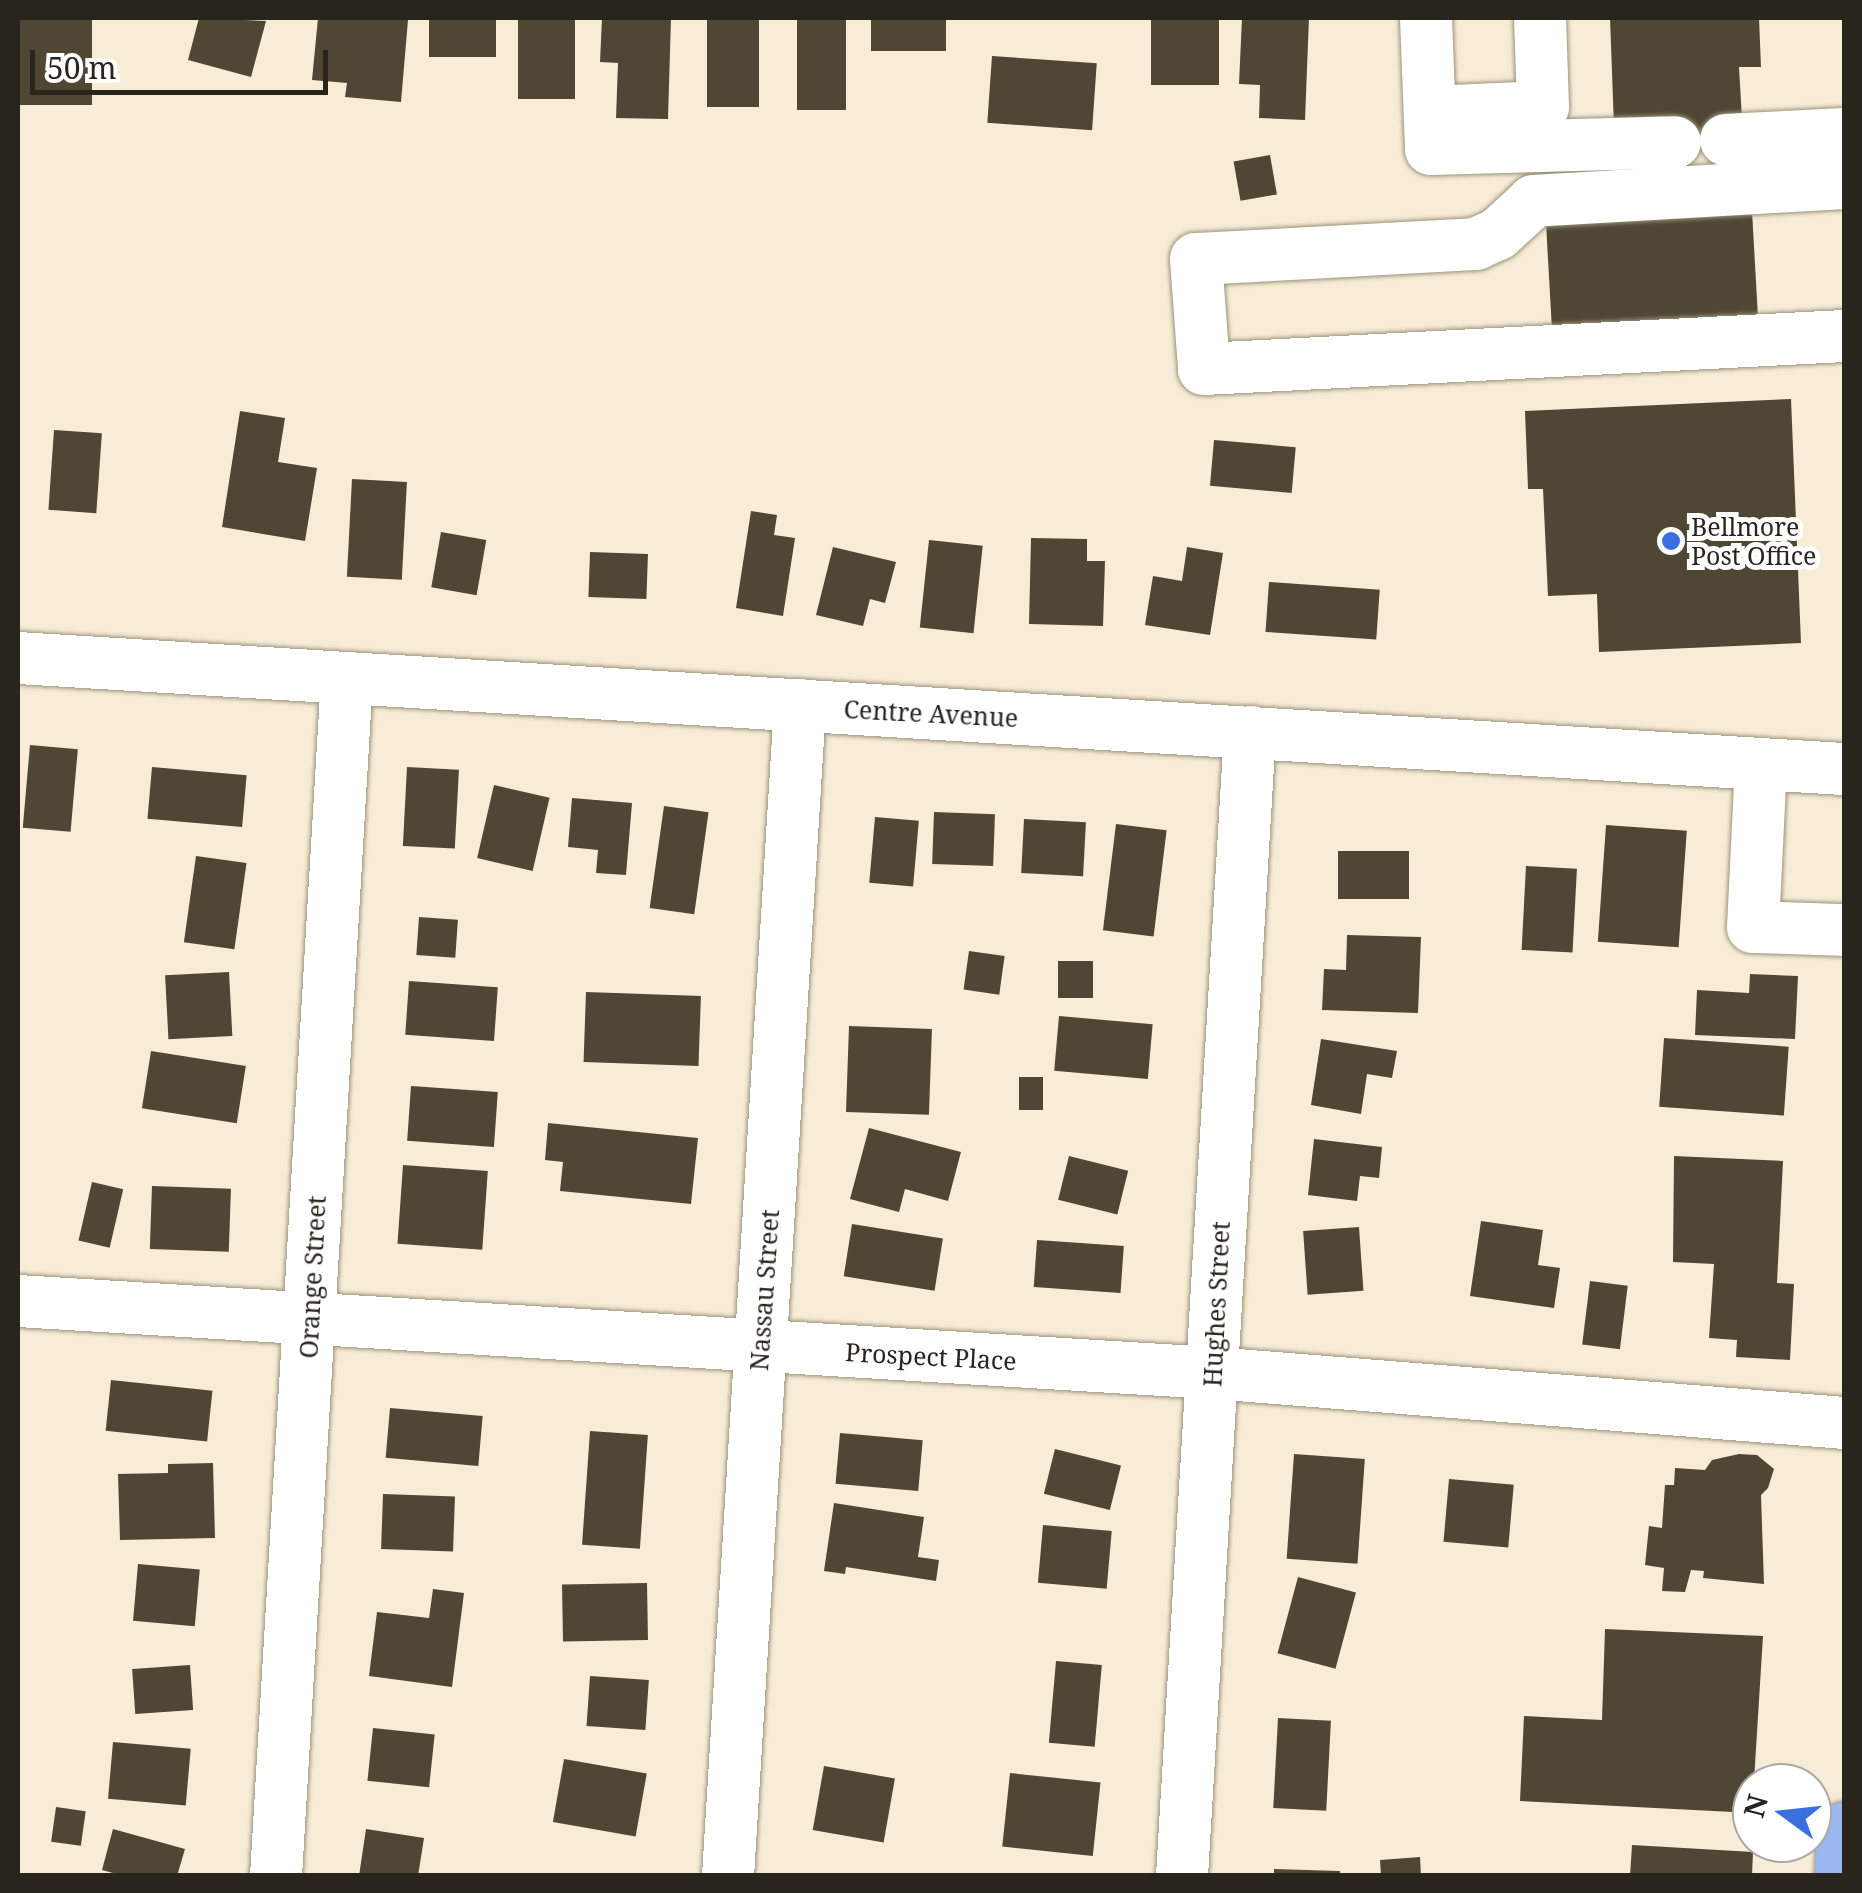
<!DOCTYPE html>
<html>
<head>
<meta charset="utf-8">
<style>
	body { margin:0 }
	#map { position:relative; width:1862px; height:1893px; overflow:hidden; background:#f7edd6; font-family:"Noto Serif",serif }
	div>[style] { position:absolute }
	.building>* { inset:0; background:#4f4734; transform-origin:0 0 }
	.roads { filter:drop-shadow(0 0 2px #9b927d) drop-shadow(0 0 2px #9b927d) }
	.minor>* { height:52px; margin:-26px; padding:0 26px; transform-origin:26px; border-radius:26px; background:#fff }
	.major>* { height:55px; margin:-27.5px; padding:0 27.5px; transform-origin:27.5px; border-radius:27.5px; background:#9bb8f1 }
	.dots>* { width:28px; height:28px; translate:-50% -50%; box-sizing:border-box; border:5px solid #fff; border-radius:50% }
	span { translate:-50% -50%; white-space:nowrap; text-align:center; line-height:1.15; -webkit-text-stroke:10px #fff; paint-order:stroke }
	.poi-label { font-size:25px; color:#29251d }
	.left { translate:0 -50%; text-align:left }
	.street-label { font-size:25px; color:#29251d }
	.frame { position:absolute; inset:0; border:20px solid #29251d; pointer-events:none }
	.north { position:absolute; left:1732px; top:1763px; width:100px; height:100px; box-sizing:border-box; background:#fff; border:2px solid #a9a8a5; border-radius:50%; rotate:285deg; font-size:28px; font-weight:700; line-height:40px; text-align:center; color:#29251d }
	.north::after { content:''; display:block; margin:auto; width:35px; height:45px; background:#396fdf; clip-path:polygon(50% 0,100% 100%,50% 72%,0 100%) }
	.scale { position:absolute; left:30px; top:50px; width:298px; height:45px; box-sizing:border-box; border:5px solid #29251d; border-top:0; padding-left:12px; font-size:30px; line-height:35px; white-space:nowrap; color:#29251d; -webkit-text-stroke:8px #fff; paint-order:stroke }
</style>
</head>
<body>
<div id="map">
	<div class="building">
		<i style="clip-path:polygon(199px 18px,266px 21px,251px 77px,188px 60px)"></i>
		<i style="clip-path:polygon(318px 18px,408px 20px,401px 102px,345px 97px,347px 83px,312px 80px)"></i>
		<i style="left:429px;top:18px;width:67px;height:39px"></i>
		<i style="left:518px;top:18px;width:57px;height:81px"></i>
		<i style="clip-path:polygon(602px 18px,671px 18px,668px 119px,616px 118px,618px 63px,600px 62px)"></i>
		<i style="left:707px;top:18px;width:52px;height:89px"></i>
		<i style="left:797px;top:18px;width:49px;height:92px"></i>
		<i style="left:871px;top:18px;width:75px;height:33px"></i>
		<i style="left:1151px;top:18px;width:68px;height:67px"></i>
		<i style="clip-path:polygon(1242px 18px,1309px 18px,1305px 120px,1259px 118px,1260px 85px,1239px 84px)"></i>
		<i style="clip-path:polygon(1610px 18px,1759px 18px,1761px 67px,1739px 67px,1742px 119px,1726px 145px,1676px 148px,1614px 127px)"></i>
		<i style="left:92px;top:20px;width:85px;height:74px;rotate:90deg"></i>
		<i style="left:992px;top:56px;width:105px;height:67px;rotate:4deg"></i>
		<i style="left:1270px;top:155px;width:40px;height:37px;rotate:80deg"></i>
		<i style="clip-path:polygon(1752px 211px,1760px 353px,1552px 330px,1546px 223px)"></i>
		<i style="clip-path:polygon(1791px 399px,1801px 643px,1599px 652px,1597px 594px,1548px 596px,1543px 489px,1528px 489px,1525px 411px)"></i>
		<i style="clip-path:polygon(240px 411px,285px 418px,278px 462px,317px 468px,305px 541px,222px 527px)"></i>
		<i style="left:54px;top:430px;width:48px;height:80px;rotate:4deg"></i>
		<i style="left:1214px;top:440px;width:82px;height:46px;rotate:5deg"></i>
		<i style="left:352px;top:479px;width:55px;height:98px;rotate:3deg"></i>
		<i style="clip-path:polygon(751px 511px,777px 515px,774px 535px,795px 538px,783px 616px,736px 608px)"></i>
		<i style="left:441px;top:532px;width:46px;height:56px;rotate:10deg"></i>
		<i style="clip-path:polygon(1031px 538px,1087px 539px,1087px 561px,1105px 561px,1103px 626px,1029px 624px)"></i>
		<i style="left:929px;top:540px;width:54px;height:88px;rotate:6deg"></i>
		<i style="clip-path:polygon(833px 547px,896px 562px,885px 603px,870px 599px,863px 626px,816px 615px)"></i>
		<i style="clip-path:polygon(1187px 547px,1223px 553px,1210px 635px,1145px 625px,1153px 576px,1182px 581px)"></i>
		<i style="left:590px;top:552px;width:58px;height:45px;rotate:2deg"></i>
		<i style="left:1269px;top:582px;width:111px;height:50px;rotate:4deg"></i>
		<i style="left:30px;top:745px;width:48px;height:83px;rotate:5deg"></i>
		<i style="left:152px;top:767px;width:95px;height:52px;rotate:5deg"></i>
		<i style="left:407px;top:767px;width:52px;height:79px;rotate:3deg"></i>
		<i style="left:494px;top:785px;width:57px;height:75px;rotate:13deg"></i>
		<i style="clip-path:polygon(572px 798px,632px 803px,626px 875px,596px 873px,598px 850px,568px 847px)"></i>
		<i style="left:664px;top:806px;width:45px;height:103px;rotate:8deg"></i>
		<i style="left:934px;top:812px;width:61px;height:52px;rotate:2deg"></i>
		<i style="left:875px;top:817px;width:44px;height:66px;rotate:5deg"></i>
		<i style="left:1024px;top:819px;width:62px;height:54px;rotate:3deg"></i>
		<i style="left:1116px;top:824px;width:51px;height:107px;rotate:7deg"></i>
		<i style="left:1606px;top:825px;width:81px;height:117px;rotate:4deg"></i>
		<i style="left:1338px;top:851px;width:71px;height:48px"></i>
		<i style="left:196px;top:856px;width:51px;height:87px;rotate:8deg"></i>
		<i style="left:1526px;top:866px;width:51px;height:84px;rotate:3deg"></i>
		<i style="left:419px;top:917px;width:39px;height:38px;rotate:4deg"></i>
		<i style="clip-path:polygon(1347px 935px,1421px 937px,1418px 1013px,1322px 1010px,1324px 969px,1346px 970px)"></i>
		<i style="left:969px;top:951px;width:36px;height:39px;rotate:8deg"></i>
		<i style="left:1058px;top:961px;width:35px;height:37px"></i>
		<i style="left:229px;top:972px;width:64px;height:64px;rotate:87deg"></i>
		<i style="clip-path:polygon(1750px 974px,1798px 976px,1795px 1039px,1695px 1035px,1697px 990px,1749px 993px)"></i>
		<i style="left:409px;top:981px;width:89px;height:54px;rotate:4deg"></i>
		<i style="left:586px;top:992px;width:115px;height:70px;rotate:2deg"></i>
		<i style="left:1059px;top:1016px;width:94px;height:55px;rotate:5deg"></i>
		<i style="left:849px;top:1026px;width:83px;height:86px;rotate:2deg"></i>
		<i style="left:1664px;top:1038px;width:125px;height:69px;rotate:4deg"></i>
		<i style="clip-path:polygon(1321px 1039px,1397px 1051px,1392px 1078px,1367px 1074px,1361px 1114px,1311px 1105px)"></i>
		<i style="left:151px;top:1051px;width:96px;height:58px;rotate:9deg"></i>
		<i style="left:1043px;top:1077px;width:33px;height:24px;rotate:90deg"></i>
		<i style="left:411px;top:1086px;width:87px;height:55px;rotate:4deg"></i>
		<i style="clip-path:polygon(548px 1123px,698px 1138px,691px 1204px,560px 1191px,563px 1162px,545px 1160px)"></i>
		<i style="clip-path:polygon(869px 1128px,961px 1152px,948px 1201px,905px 1189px,899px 1212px,850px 1199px)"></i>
		<i style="clip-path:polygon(1314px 1139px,1382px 1147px,1379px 1178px,1360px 1176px,1357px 1201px,1308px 1195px)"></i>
		<i style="left:1069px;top:1156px;width:61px;height:45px;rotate:14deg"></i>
		<i style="clip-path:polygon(1674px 1156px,1783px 1161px,1777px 1283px,1794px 1284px,1790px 1360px,1736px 1357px,1737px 1340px,1709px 1338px,1714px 1264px,1673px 1262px)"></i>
		<i style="left:403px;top:1165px;width:85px;height:79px;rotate:4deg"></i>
		<i style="left:92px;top:1182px;width:32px;height:60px;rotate:13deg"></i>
		<i style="left:152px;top:1186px;width:79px;height:63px;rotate:2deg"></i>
		<i style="clip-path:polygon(1481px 1221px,1543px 1230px,1538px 1265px,1560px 1268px,1554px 1308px,1470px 1296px)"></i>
		<i style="left:852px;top:1224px;width:92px;height:53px;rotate:9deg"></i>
		<i style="left:1359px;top:1227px;width:64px;height:56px;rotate:86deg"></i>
		<i style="left:1037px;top:1240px;width:87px;height:47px;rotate:4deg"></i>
		<i style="left:1590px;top:1281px;width:38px;height:64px;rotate:7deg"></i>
		<i style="left:111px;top:1380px;width:102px;height:51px;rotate:6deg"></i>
		<i style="left:390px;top:1408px;width:93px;height:50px;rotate:5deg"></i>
		<i style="left:590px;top:1431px;width:58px;height:114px;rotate:4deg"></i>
		<i style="left:840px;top:1433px;width:83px;height:51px;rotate:5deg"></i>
		<i style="left:1055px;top:1449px;width:68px;height:46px;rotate:14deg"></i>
		<i style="left:1294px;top:1454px;width:71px;height:105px;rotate:4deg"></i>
		<i style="clip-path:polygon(1739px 1454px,1757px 1455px,1774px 1469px,1768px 1488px,1761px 1495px,1764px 1584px,1703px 1578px,1704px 1571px,1691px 1570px,1685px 1592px,1662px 1591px,1664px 1568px,1645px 1565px,1649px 1526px,1662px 1528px,1665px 1485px,1674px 1485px,1675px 1468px,1705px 1470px,1712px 1460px)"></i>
		<i style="clip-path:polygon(213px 1463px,215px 1538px,120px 1540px,118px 1474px,168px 1473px,168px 1464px)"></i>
		<i style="left:1449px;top:1479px;width:65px;height:63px;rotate:5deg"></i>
		<i style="left:383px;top:1494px;width:72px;height:55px;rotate:2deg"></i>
		<i style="clip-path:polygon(834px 1503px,924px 1517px,918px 1557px,939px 1560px,936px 1581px,846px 1567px,845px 1574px,824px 1571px)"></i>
		<i style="left:1043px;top:1525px;width:69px;height:58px;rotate:5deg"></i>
		<i style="left:138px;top:1564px;width:62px;height:57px;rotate:5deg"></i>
		<i style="left:1298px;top:1577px;width:60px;height:79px;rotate:15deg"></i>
		<i style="left:647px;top:1583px;width:57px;height:85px;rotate:89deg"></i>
		<i style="clip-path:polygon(433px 1589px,464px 1593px,452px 1687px,369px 1676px,377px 1612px,429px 1618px)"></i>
		<i style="clip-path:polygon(1605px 1629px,1763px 1636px,1752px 1813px,1520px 1801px,1524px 1716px,1602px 1720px)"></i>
		<i style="left:1056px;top:1661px;width:46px;height:82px;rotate:5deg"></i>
		<i style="left:190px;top:1665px;width:45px;height:58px;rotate:86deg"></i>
		<i style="left:590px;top:1676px;width:59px;height:50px;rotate:4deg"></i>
		<i style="left:1278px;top:1718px;width:53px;height:90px;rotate:3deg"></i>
		<i style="left:373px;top:1728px;width:62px;height:53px;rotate:6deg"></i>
		<i style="left:113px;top:1742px;width:78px;height:57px;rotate:5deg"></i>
		<i style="left:564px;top:1759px;width:84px;height:64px;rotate:10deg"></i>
		<i style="left:824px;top:1766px;width:72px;height:65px;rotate:10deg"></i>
		<i style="left:1010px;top:1773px;width:91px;height:74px;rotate:6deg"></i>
		<i style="left:56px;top:1807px;width:30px;height:35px;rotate:8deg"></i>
		<i style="clip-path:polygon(113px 1829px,185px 1849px,177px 1876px,124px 1876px,102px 1870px)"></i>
		<i style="clip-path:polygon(366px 1829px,424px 1838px,418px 1876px,359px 1876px)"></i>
		<i style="clip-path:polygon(1632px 1845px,1753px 1852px,1752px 1876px,1630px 1876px)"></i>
		<i style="clip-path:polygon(1420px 1857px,1421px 1876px,1381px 1876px,1380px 1860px)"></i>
		<i style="clip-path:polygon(1274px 1869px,1340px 1871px,1340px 1876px,1274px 1876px)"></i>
	</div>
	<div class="roads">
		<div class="minor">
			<i style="left:1426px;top:18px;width:131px;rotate:87.8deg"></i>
			<i style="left:1431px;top:149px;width:244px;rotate:-1.6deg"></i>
			<i style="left:1430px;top:112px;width:113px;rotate:-2.5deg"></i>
			<i style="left:1543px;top:107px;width:89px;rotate:-91.9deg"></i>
			<i style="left:1726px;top:140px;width:118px;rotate:-2.9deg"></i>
			<i style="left:1844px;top:183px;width:311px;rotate:176.7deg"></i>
			<i style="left:1534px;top:201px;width:49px;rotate:137.5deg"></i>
			<i style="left:1498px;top:234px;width:24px;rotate:156deg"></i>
			<i style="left:1476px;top:244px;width:280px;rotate:176.9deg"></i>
			<i style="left:1196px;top:259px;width:110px;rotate:85.8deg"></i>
			<i style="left:1204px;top:369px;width:641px;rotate:-2.95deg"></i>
			<i style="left:18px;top:658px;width:1829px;rotate:3.48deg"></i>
			<i style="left:1761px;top:764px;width:163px;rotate:92.8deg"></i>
			<i style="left:1753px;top:927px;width:91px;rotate:1.9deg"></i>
			<i style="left:18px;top:1301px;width:1196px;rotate:3.45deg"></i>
			<i style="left:1212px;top:1373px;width:634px;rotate:4.52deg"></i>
			<i style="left:276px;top:1876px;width:1200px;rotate:-86.61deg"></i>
			<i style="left:728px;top:1876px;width:1173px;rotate:-86.48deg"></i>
			<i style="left:1182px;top:1876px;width:1146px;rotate:-86.6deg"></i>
		</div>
		<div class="major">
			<i style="left:1842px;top:1876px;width:47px;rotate:-87.6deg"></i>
		</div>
	</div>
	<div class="dots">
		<i style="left:1671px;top:541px;background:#396fdf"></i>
	</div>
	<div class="poi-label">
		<span class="left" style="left:1691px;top:541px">Bellmore<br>Post Office</span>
	</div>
	<div class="street-label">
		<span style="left:931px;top:713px;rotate:3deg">Centre Avenue</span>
		<span style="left:312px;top:1277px;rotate:-87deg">Orange Street</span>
		<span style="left:764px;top:1290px;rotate:-86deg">Nassau Street</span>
		<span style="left:1216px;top:1304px;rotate:-87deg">Hughes Street</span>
		<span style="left:931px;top:1356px;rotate:3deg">Prospect Place</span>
	</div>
	<div class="frame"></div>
	<div class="north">N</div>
	<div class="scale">50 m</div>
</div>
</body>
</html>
